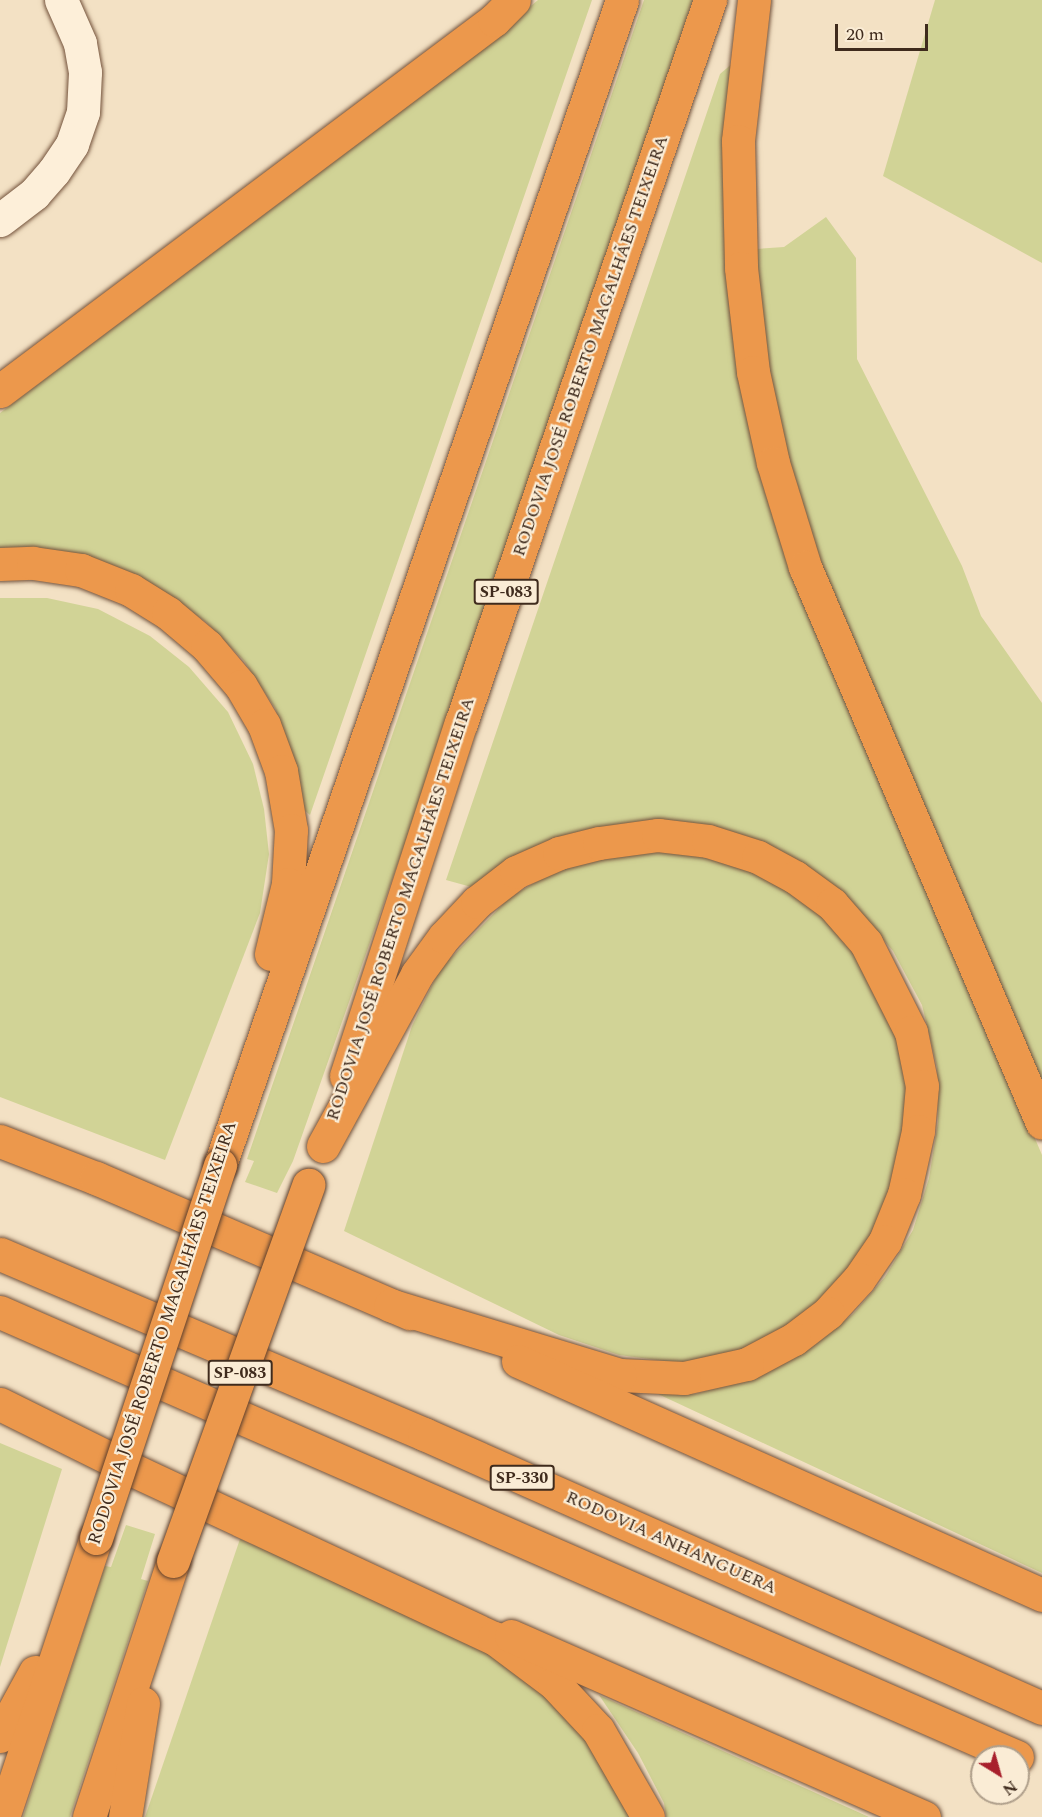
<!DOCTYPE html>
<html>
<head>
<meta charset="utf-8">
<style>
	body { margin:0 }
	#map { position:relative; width:1042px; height:1817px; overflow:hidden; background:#f3e1c4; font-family:Spectral,serif }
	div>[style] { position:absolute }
	.green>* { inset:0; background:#d1d396 }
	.roads { filter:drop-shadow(0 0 2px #73523b) drop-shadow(0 0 2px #73523b) }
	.secondary>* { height:33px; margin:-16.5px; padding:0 16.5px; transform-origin:16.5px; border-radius:16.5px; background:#fdefd9 }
	.highway>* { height:33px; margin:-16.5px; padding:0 16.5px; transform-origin:16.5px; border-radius:16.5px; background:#ec984c }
	.bridges { filter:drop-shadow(0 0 2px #5e3f2c) drop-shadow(0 0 2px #5e3f2c) }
	.highway-bridge>* { height:33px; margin:-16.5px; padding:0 16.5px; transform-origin:16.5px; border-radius:16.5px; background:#ec984c }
	span { translate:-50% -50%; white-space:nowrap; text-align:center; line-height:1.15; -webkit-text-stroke:4.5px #faecd5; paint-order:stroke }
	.shield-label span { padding:2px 4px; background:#faecd5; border:2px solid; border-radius:4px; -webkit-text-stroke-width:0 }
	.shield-label { font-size:16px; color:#3f2b1d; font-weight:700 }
	.street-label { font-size:18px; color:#3f2b1d }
	.north { position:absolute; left:970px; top:1745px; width:60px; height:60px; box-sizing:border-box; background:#faecd5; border:2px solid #af9f8b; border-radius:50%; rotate:143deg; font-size:16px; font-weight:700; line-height:24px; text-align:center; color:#3f2b1d }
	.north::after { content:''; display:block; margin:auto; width:21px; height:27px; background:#a8202c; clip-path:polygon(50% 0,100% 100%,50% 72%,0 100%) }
	.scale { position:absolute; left:835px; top:24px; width:93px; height:27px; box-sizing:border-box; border:3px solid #3f2b1d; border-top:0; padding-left:8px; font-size:18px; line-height:21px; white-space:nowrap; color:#3f2b1d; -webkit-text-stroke:4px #faecd5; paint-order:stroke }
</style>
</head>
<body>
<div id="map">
	<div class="green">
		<i style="clip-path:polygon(538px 0,592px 0,310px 815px,302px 808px,293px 757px,275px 708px,244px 661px,206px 622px,164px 592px,0 550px,0 413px,436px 85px)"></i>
		<i style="clip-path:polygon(644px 0,693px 0,442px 738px,293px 1161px,277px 1193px,245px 1182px,254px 1161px,247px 1159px)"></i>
		<i style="clip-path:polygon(935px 0,1042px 0,1042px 263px,883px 176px)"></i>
		<i style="clip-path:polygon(734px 62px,760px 455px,971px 988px,1042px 1155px,1042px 1573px,658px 1394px,695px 1394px,735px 1383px,776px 1367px,816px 1344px,853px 1314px,885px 1277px,913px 1230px,929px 1178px,938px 1122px,937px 1067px,922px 1005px,893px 951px,859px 911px,696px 825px,475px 888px,446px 880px,720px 74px)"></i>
		<i style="clip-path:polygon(826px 217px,856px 258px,857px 359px,962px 566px,981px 616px,1042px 703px,1042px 1085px,836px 611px,788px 465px,768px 360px,756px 249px,784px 247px)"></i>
		<i style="clip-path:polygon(0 598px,47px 598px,98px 609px,150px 636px,189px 667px,228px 712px,253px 764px,264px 809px,269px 854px,260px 913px,165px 1160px,0 1097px)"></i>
		<i style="clip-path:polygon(655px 850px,717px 856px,772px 880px,817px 908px,852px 945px,881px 988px,915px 1103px,905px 1159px,865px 1256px,795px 1327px,742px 1350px,680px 1363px,619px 1355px,559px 1335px,344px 1231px,412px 1026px,440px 969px,510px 897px,557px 870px,604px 853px)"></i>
		<i style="clip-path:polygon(0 1443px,62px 1469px,0 1667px)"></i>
		<i style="clip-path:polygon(126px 1525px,155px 1534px,141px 1579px,148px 1581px,70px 1817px,23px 1817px,105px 1566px,111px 1567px)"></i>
		<i style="clip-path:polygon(240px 1539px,448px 1630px,513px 1667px,563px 1713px,608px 1764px,634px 1817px,145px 1817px)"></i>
		<i style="clip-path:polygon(599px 1695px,869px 1817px,666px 1817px,664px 1803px,638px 1753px)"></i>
	</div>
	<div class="roads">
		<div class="secondary">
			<i style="left:0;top:220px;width:43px;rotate:-37.4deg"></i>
			<i style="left:34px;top:194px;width:30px;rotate:-49deg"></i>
			<i style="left:54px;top:171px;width:32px;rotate:-56deg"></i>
			<i style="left:72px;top:144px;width:34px;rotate:-71deg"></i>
			<i style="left:83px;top:112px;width:40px;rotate:-87.1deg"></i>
			<i style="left:85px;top:72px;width:29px;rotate:-100deg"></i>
			<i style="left:80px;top:43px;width:47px;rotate:-113.8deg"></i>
		</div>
		<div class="highway">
			<i style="left:754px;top:0;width:142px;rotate:96.5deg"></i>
			<i style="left:738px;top:141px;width:127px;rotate:88.6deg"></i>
			<i style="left:741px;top:268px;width:105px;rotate:83.4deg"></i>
			<i style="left:753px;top:372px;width:93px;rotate:77.6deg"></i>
			<i style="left:773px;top:463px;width:109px;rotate:72.9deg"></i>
			<i style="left:805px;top:567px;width:604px;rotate:66.91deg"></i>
			<i style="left:0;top:391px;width:618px;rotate:-36.91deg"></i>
			<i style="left:494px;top:20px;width:28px;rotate:-45deg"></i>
			<i style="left:0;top:564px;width:33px;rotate:-2deg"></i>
			<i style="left:33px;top:563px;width:49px;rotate:8.3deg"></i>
			<i style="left:81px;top:570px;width:54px;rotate:21.8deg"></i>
			<i style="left:131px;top:590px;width:44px;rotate:31.9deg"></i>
			<i style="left:168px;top:613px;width:51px;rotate:40.2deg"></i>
			<i style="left:207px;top:646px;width:52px;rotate:49.6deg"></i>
			<i style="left:241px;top:686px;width:45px;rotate:59.5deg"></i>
			<i style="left:264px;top:725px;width:49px;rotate:69.7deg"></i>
			<i style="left:281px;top:771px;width:60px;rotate:80.4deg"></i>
			<i style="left:291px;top:830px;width:54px;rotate:93.2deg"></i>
			<i style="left:288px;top:884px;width:72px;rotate:103.7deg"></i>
			<i style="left:346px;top:1076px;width:371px;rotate:-72deg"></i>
			<i style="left:461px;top:723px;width:765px;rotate:-71deg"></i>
			<i style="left:0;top:1141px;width:103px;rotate:21.1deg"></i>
			<i style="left:96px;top:1178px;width:342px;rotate:23.3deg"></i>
			<i style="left:323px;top:1146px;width:196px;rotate:-61.3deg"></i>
			<i style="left:417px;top:974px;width:46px;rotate:-53.9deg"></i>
			<i style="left:444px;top:937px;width:48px;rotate:-46.7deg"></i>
			<i style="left:477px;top:902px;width:49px;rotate:-37.6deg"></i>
			<i style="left:516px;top:872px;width:47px;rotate:-23.8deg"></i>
			<i style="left:559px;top:853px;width:41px;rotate:-14deg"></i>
			<i style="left:599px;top:843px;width:60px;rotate:-7.7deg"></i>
			<i style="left:658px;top:835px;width:50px;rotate:6.8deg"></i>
			<i style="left:708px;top:841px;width:52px;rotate:17.7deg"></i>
			<i style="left:758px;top:857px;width:42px;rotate:28.4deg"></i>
			<i style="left:795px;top:877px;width:46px;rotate:36.1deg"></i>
			<i style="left:832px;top:904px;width:52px;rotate:48.9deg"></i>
			<i style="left:866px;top:943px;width:100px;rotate:63.2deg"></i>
			<i style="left:911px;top:1032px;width:55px;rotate:78.5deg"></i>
			<i style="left:922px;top:1086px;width:45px;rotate:95.1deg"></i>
			<i style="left:918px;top:1131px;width:65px;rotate:102.5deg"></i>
			<i style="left:904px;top:1194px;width:51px;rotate:112deg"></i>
			<i style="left:885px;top:1241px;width:46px;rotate:124.4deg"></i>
			<i style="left:859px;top:1279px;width:46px;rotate:132.4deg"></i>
			<i style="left:828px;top:1313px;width:43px;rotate:142.6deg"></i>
			<i style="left:794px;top:1339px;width:53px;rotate:152deg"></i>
			<i style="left:747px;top:1364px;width:65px;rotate:167.5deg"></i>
			<i style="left:684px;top:1378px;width:64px;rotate:-177.3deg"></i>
			<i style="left:620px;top:1375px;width:240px;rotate:-163.1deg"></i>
			<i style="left:220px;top:1165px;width:1232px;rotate:-70.96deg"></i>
			<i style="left:0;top:1254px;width:461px;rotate:23deg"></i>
			<i style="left:424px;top:1434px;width:676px;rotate:23.91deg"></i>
			<i style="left:0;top:1312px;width:1110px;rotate:23.63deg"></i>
			<i style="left:518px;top:1361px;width:574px;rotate:24.06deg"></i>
			<i style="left:0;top:1404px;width:148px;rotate:26.4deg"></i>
			<i style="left:133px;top:1470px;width:398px;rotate:25deg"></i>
			<i style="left:494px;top:1638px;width:75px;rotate:36.9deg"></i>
			<i style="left:554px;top:1683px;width:64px;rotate:46.9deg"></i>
			<i style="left:598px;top:1730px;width:100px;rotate:60.1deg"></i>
			<i style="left:511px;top:1636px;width:451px;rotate:23.7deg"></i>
			<i style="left:0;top:1736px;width:73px;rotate:-61.3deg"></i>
			<i style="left:3px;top:1817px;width:294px;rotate:-71.6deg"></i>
			<i style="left:89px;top:1817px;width:269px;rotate:-71.8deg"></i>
			<i style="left:125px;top:1817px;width:115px;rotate:-81deg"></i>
		</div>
	</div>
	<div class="bridges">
		<div class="highway-bridge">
			<i style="left:96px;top:1538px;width:393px;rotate:-71.6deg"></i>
			<i style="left:173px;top:1561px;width:400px;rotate:-70.2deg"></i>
		</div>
	</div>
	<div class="shield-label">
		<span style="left:506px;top:592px">SP-083</span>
		<span style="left:240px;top:1373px">SP-083</span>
		<span style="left:522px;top:1478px">SP-330</span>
	</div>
	<div class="street-label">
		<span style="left:591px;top:346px;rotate:-71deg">RODOVIA JOSÉ ROBERTO MAGALHÃES TEIXEIRA</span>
		<span style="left:401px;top:909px;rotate:-72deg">RODOVIA JOSÉ ROBERTO MAGALHÃES TEIXEIRA</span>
		<span style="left:163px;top:1333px;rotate:-72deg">RODOVIA JOSÉ ROBERTO MAGALHÃES TEIXEIRA</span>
		<span style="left:671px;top:1543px;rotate:24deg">RODOVIA ANHANGUERA</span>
	</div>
	<div class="north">N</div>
	<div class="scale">20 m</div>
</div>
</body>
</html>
